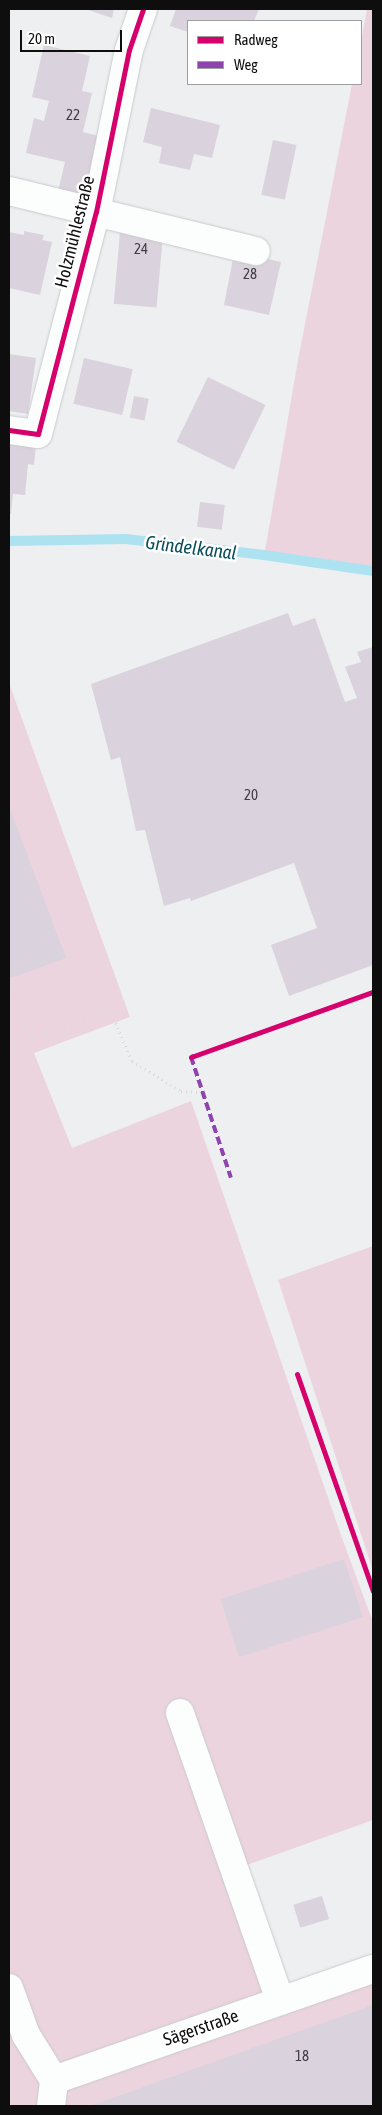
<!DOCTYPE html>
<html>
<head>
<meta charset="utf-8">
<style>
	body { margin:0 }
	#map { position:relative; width:382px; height:2115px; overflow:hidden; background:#eeeff0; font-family:"Asap Condensed",sans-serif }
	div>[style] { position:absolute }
	.green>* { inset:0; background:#ecd4de }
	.stream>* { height:10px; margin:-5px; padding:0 5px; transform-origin:5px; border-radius:5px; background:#ade2f0 }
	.building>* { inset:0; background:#dad2dd; transform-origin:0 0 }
	.path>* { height:3px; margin-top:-1.5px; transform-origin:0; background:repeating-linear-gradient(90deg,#dadada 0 1px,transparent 0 5px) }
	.roads { filter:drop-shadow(0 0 1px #c9cacb) drop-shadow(0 0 1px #c9cacb) }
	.minor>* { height:28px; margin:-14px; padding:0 14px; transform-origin:14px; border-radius:14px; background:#fcfdfd }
	.quiet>* { height:4px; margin-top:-2px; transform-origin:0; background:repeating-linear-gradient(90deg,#8e44ad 0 8px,transparent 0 12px) }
	.cycleway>* { height:5px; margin:-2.5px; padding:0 2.5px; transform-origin:2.5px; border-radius:2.5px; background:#d6006c }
	span { translate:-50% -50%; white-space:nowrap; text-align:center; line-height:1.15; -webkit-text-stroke:5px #fff; paint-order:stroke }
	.number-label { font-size:15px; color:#413f42 }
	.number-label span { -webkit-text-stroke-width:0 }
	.street-label { font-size:18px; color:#0e0e0f }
	.water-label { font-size:19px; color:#084d5b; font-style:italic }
	.frame { position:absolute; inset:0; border:10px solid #0e0e0f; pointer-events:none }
	.legend { position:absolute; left:187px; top:20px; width:175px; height:65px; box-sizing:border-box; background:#fff; border:1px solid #9f9f9f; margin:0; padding:6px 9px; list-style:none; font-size:15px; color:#0e0e0f }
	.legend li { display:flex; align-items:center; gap:10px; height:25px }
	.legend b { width:25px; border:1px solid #9f9f9f }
	.scale { position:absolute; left:20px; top:30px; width:102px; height:22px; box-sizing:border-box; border:2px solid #0e0e0f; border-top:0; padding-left:6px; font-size:15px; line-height:18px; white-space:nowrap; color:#0e0e0f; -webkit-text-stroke:4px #fff; paint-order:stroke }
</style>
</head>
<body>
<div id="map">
	<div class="green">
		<i style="clip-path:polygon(367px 9px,373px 9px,373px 566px,265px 551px,298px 360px,352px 84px,361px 84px,361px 42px)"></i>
		<i style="clip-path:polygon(9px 683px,130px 1017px,34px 1053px,72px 1148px,191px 1101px,342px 1538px,373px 1622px,373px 1820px,227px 1872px,270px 1992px,201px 2018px,373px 1955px,373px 2106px,9px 2106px)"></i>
		<i style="clip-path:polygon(373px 1246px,373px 1571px,278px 1280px)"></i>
	</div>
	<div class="stream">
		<i style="left:9px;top:541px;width:117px;rotate:-1deg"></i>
		<i style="left:126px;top:539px;width:139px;rotate:6.6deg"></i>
		<i style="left:264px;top:555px;width:110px;rotate:8.4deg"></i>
	</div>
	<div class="building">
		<i style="clip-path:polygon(85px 9px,114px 9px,112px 18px)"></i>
		<i style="clip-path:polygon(176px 9px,259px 9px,254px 21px,188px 21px,188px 32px,170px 26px)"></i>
		<i style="clip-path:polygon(44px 45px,90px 56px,82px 91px,92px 93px,83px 132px,99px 136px,84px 202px,57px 196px,65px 162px,26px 153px,34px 118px,44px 121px,49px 101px,32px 97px)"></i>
		<i style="clip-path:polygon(151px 108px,220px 125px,212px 158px,194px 154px,190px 170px,159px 163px,162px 147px,143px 142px)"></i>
		<i style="left:273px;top:140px;width:24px;height:56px;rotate:12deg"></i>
		<i style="clip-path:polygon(24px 231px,44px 235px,42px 240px,52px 242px,40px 295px,9px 288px,9px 232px,24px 235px)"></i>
		<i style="left:120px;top:232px;width:43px;height:72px;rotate:5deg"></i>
		<i style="clip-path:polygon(254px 256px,281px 262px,269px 315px,224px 305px,233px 259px)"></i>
		<i style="clip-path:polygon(9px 354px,36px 358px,28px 414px,9px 411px)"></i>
		<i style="left:84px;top:358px;width:50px;height:47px;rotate:13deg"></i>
		<i style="left:208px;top:377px;width:64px;height:72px;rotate:26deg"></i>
		<i style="left:134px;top:396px;width:15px;height:22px;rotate:11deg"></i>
		<i style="clip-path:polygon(9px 443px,36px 444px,34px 465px,28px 464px,25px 495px,13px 494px,11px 514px,9px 513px)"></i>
		<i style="left:200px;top:502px;width:25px;height:25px;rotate:7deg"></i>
		<i style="clip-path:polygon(288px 613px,293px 626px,315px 618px,345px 702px,357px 698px,345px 667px,361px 662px,357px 652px,373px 647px,373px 965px,289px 996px,271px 945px,317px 928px,294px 863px,191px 901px,190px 898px,164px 906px,145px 830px,136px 831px,120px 757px,111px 760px,91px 684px)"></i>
		<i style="clip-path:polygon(9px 806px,66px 958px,11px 978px,9px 971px)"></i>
		<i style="left:344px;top:1559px;width:61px;height:130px;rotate:72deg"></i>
		<i style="left:322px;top:1896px;width:24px;height:30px;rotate:73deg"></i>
		<i style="clip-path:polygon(373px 2005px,373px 2106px,90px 2106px)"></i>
	</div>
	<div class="path">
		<i style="left:9px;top:983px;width:61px;rotate:69.8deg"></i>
		<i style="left:9px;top:1048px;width:108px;rotate:-21.1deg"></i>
		<i style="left:110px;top:1009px;width:56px;rotate:67.1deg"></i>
		<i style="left:132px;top:1061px;width:57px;rotate:31.5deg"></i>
		<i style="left:181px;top:1091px;width:22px;rotate:3deg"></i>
	</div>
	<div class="roads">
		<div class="minor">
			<i style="left:9px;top:191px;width:254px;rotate:13.7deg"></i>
			<i style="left:9px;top:430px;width:29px;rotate:8deg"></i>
			<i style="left:38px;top:434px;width:229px;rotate:-75.4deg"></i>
			<i style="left:96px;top:212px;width:165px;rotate:-78.5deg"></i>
			<i style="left:129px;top:50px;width:43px;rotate:-71.1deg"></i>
			<i style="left:180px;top:1713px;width:304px;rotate:70.8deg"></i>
			<i style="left:9px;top:1988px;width:50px;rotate:70.1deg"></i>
			<i style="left:26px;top:2035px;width:53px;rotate:58.1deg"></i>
			<i style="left:51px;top:2106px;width:26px;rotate:-83deg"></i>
			<i style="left:54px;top:2080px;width:338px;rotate:-19.2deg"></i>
		</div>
	</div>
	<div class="quiet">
		<i style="left:194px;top:1056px;width:3px;rotate:162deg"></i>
		<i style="left:191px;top:1057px;width:127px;rotate:71.7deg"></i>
	</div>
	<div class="cycleway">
		<i style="left:9px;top:430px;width:29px;rotate:8deg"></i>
		<i style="left:38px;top:434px;width:229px;rotate:-75.4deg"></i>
		<i style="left:96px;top:212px;width:165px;rotate:-78.5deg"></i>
		<i style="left:129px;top:50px;width:43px;rotate:-71.1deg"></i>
		<i style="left:191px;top:1057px;width:193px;rotate:-19.7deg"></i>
		<i style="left:297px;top:1374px;width:230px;rotate:70.7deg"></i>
	</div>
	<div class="number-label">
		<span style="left:73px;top:115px">22</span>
		<span style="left:141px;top:249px">24</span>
		<span style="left:250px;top:274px">28</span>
		<span style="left:251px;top:795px">20</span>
		<span style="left:302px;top:2056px">18</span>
	</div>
	<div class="street-label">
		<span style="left:75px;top:232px;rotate:-76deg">Holzmühlestraße</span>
		<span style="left:201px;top:2028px;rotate:-19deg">Sägerstraße</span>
	</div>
	<div class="water-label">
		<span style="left:191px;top:548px;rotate:7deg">Grindelkanal</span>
	</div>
	<div class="frame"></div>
	<ul class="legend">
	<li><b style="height:6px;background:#d6006c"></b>Radweg</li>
	<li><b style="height:6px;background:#8e44ad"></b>Weg</li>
	</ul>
	<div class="scale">20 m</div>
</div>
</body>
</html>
